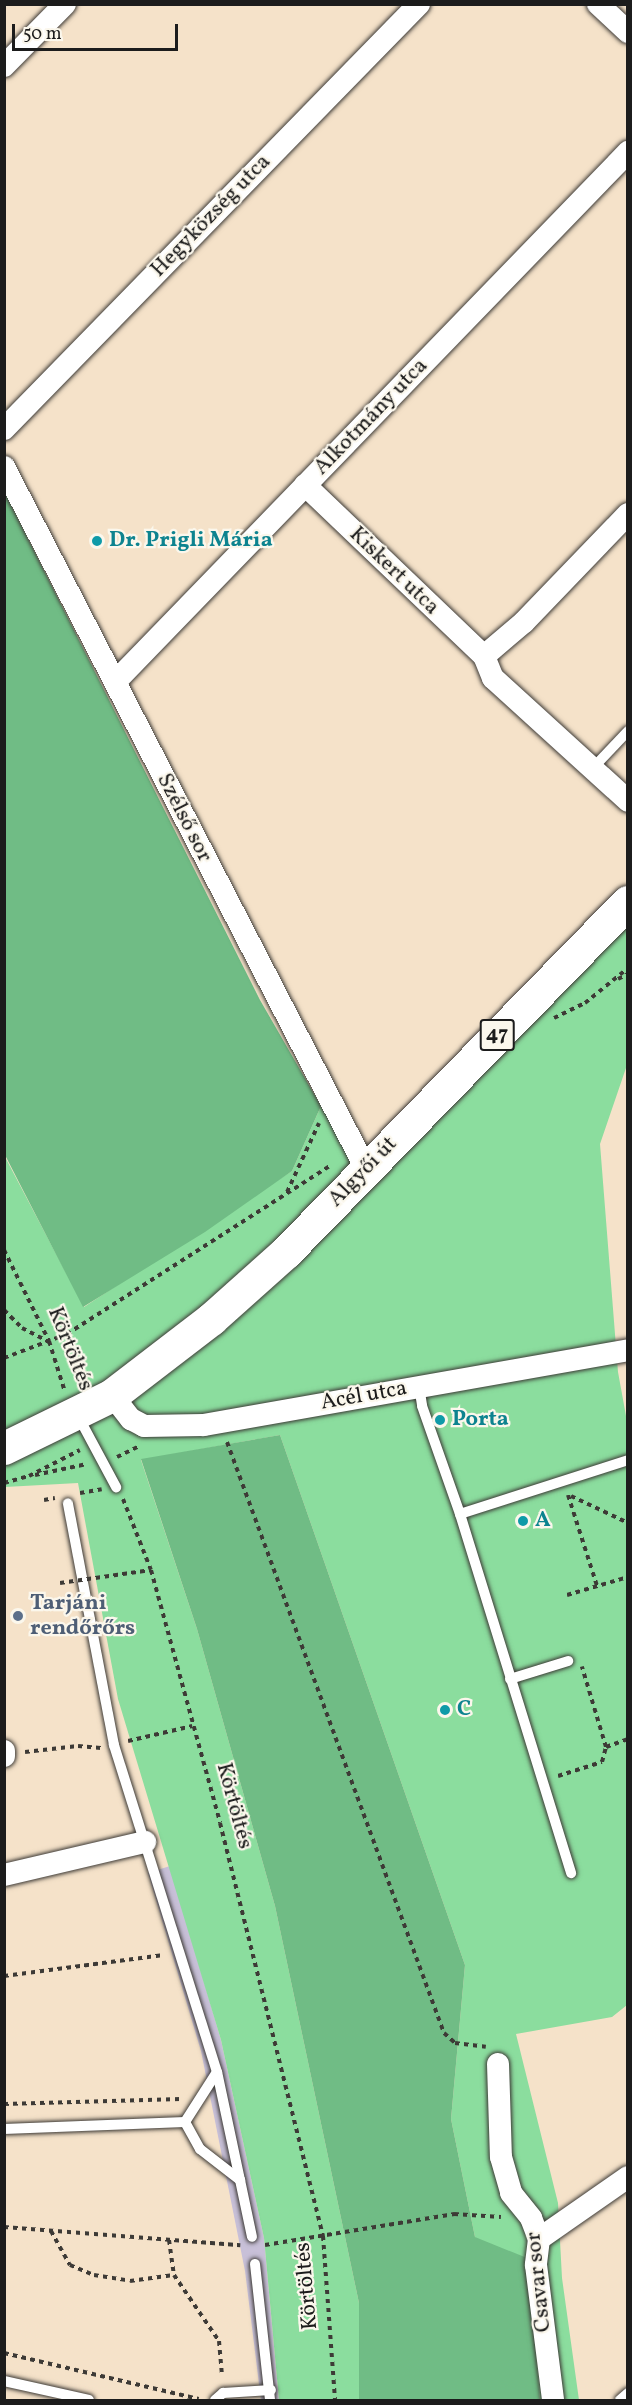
<!DOCTYPE html>
<html>
<head>
<meta charset="utf-8">
<style>
	body { margin:0 }
	#map { position:relative; width:632px; height:2405px; overflow:hidden; background:#f5e2c9; font-family:Vollkorn,serif }
	div>[style] { position:absolute }
	.industrial>* { inset:0; background:#c8c0d8 }
	.green>* { inset:0; background:#8bdd9e }
	.forest>* { inset:0; background:#70bc85 }
	.path>* { height:4px; margin-top:-2px; transform-origin:0; background:repeating-linear-gradient(90deg,#3d3a36 0 4.5px,transparent 0 9px) }
	.roads { filter:drop-shadow(0 0 2px #3d3a36) drop-shadow(0 0 2px #3d3a36) }
	.lane>* { height:10px; margin:-5px; padding:0 5px; transform-origin:5px; border-radius:5px; background:#fff }
	.street>* { height:22px; margin:-11px; padding:0 11px; transform-origin:11px; border-radius:11px; background:#fff }
	.primary>* { height:33px; margin:-16.5px; padding:0 16.5px; transform-origin:16.5px; border-radius:16.5px; background:#fff }
	.path-bridge>* { height:4px; margin-top:-2px; transform-origin:0; background:repeating-linear-gradient(90deg,#3d3a36 0 4.5px,transparent 0 9px) }
	.dots>* { width:16px; height:16px; translate:-50% -50%; box-sizing:border-box; border:3px solid #fbf7ec; border-radius:50% }
	span { translate:-50% -50%; white-space:nowrap; text-align:center; line-height:1.15; -webkit-text-stroke:4.5px #fbf7ec; paint-order:stroke }
	.shield-label span { padding:2px 4px; background:#fbf7ec; border:2px solid; border-radius:4px; -webkit-text-stroke-width:0 }
	.shield-label { font-size:21px; color:#1c1c1c; font-weight:700 }
	.street-label { font-size:22px; color:#1c1c1c }
	.culture-label { font-size:22px; color:#0d838f; font-weight:700 }
	.left { translate:0 -50%; text-align:left }
	.service-label { font-size:22px; color:#4e5e75; font-weight:700 }
	.frame { position:absolute; inset:0; border:6px solid #1c1c1c; pointer-events:none }
	.scale { position:absolute; left:12px; top:24px; width:166px; height:27px; box-sizing:border-box; border:3px solid #1c1c1c; border-top:0; padding-left:8px; font-size:18px; line-height:21px; white-space:nowrap; color:#1c1c1c; -webkit-text-stroke:4px #fbf7ec; paint-order:stroke }
</style>
</head>
<body>
<div id="map">
	<div class="industrial">
		<i style="clip-path:polygon(170px 1866px,221px 2040px,264px 2238px,279px 2400px,261px 2400px,245px 2271px,201px 2051px,148px 1873px)"></i>
	</div>
	<div class="green">
		<i style="clip-path:polygon(627px 923px,627px 1065px,600px 1144px,618px 1372px,628px 1427px,627px 2005px,612px 2017px,516px 2034px,558px 2203px,562px 2278px,579px 2400px,540px 2400px,535px 2362px,475px 2237px,451px 2119px,465px 1965px,280px 1435px,141px 1460px,197px 1629px,275px 1906px,359px 2303px,359px 2400px,279px 2400px,264px 2238px,221px 2040px,118px 1699px,78px 1483px,5px 1487px,4px 1155px,84px 1307px,292px 1171px,321px 1106px,378px 1178px)"></i>
	</div>
	<div class="forest">
		<i style="clip-path:polygon(4px 491px,260px 1000px,321px 1106px,292px 1171px,205px 1232px,83px 1307px,5px 1155px)"></i>
		<i style="clip-path:polygon(280px 1435px,465px 1965px,451px 2119px,475px 2237px,527px 2258px,540px 2400px,359px 2400px,359px 2303px,275px 1906px,197px 1629px,141px 1459px)"></i>
	</div>
	<div class="path">
		<i style="left:618px;top:979px;width:11px;rotate:-27deg"></i>
		<i style="left:554px;top:1018px;width:34px;rotate:-26deg"></i>
		<i style="left:585px;top:1003px;width:55px;rotate:-39.1deg"></i>
		<i style="left:287px;top:1192px;width:76px;rotate:-65.1deg"></i>
		<i style="left:4px;top:1250px;width:102px;rotate:63.7deg"></i>
		<i style="left:49px;top:1341px;width:50px;rotate:72.6deg"></i>
		<i style="left:4px;top:1310px;width:25px;rotate:45deg"></i>
		<i style="left:22px;top:1328px;width:29px;rotate:27deg"></i>
		<i style="left:4px;top:1358px;width:67px;rotate:-20.9deg"></i>
		<i style="left:67px;top:1334px;width:313px;rotate:-32.6deg"></i>
		<i style="left:227px;top:1442px;width:630px;rotate:69.84deg"></i>
		<i style="left:444px;top:2033px;width:15px;rotate:42deg"></i>
		<i style="left:455px;top:2043px;width:31px;rotate:7deg"></i>
		<i style="left:117px;top:1457px;width:25px;rotate:-26deg"></i>
		<i style="left:35px;top:1475px;width:53px;rotate:-11.9deg"></i>
		<i style="left:4px;top:1483px;width:26px;rotate:-16deg"></i>
		<i style="left:29px;top:1476px;width:57px;rotate:-27deg"></i>
		<i style="left:80px;top:1493px;width:22px;rotate:-10deg"></i>
		<i style="left:568px;top:1495px;width:96px;rotate:72.3deg"></i>
		<i style="left:571px;top:1496px;width:63px;rotate:25.3deg"></i>
		<i style="left:123px;top:1499px;width:76px;rotate:68.5deg"></i>
		<i style="left:151px;top:1570px;width:262px;rotate:74.7deg"></i>
		<i style="left:220px;top:1823px;width:426px;rotate:76deg"></i>
		<i style="left:323px;top:2236px;width:164px;rotate:85.8deg"></i>
		<i style="left:44px;top:1500px;width:11px;rotate:-10deg"></i>
		<i style="left:567px;top:1595px;width:64px;rotate:-16.4deg"></i>
		<i style="left:128px;top:1741px;width:66px;rotate:-13.2deg"></i>
		<i style="left:606px;top:1747px;width:23px;rotate:-20deg"></i>
		<i style="left:25px;top:1752px;width:53px;rotate:-6.5deg"></i>
		<i style="left:78px;top:1746px;width:23px;rotate:5deg"></i>
		<i style="left:558px;top:1776px;width:46px;rotate:-17.7deg"></i>
		<i style="left:602px;top:1762px;width:16px;rotate:-75deg"></i>
		<i style="left:606px;top:1747px;width:84px;rotate:-106.7deg"></i>
		<i style="left:4px;top:1976px;width:161px;rotate:-7.5deg"></i>
		<i style="left:4px;top:2104px;width:177px;rotate:-1.6deg"></i>
		<i style="left:4px;top:2227px;width:237px;rotate:4.4deg"></i>
		<i style="left:51px;top:2231px;width:39px;rotate:61deg"></i>
		<i style="left:70px;top:2265px;width:26px;rotate:23deg"></i>
		<i style="left:94px;top:2275px;width:36px;rotate:9deg"></i>
		<i style="left:130px;top:2281px;width:44px;rotate:-7.8deg"></i>
		<i style="left:169px;top:2240px;width:35px;rotate:82deg"></i>
		<i style="left:174px;top:2275px;width:80px;rotate:55.7deg"></i>
		<i style="left:219px;top:2341px;width:36px;rotate:85deg"></i>
		<i style="left:265px;top:2245px;width:192px;rotate:-9.3deg"></i>
		<i style="left:454px;top:2214px;width:47px;rotate:3.7deg"></i>
		<i style="left:4px;top:2353px;width:200px;rotate:13.3deg"></i>
	</div>
	<div class="roads">
		<div class="lane">
			<i style="left:592px;top:769px;width:52px;rotate:-46.5deg"></i>
			<i style="left:419px;top:1386px;width:20px;rotate:81deg"></i>
			<i style="left:422px;top:1406px;width:114px;rotate:70.6deg"></i>
			<i style="left:460px;top:1514px;width:376px;rotate:72.8deg"></i>
			<i style="left:78px;top:1416px;width:81px;rotate:61.8deg"></i>
			<i style="left:460px;top:1514px;width:176px;rotate:-17.8deg"></i>
			<i style="left:510px;top:1679px;width:61px;rotate:-17.2deg"></i>
			<i style="left:185px;top:2122px;width:59px;rotate:-57.4deg"></i>
			<i style="left:4px;top:2129px;width:181px;rotate:-2.2deg"></i>
			<i style="left:185px;top:2122px;width:31px;rotate:61deg"></i>
			<i style="left:200px;top:2149px;width:51px;rotate:37.8deg"></i>
			<i style="left:240px;top:2180px;width:110px;rotate:-102deg"></i>
			<i style="left:217px;top:2072px;width:343px;rotate:-107.5deg"></i>
			<i style="left:114px;top:1745px;width:246px;rotate:-100.8deg"></i>
			<i style="left:240px;top:2180px;width:58px;rotate:78.1deg"></i>
			<i style="left:255px;top:2264px;width:137px;rotate:83.7deg"></i>
			<i style="left:4px;top:2381px;width:87px;rotate:12.6deg"></i>
			<i style="left:215px;top:2400px;width:11px;rotate:-41deg"></i>
			<i style="left:223px;top:2393px;width:48px;rotate:-3.6deg"></i>
			<i style="left:620px;top:2400px;width:11px;rotate:-41deg"></i>
		</div>
		<div class="street">
			<i style="left:598px;top:4px;width:41px;rotate:43deg"></i>
			<i style="left:4px;top:66px;width:87px;rotate:-45.5deg"></i>
			<i style="left:4px;top:429px;width:594px;rotate:-45.68deg"></i>
			<i style="left:4px;top:467px;width:790px;rotate:62.72deg"></i>
			<i style="left:305px;top:485px;width:248px;rotate:43.7deg"></i>
			<i style="left:484px;top:656px;width:24px;rotate:68deg"></i>
			<i style="left:493px;top:678px;width:183px;rotate:42.3deg"></i>
			<i style="left:484px;top:656px;width:52px;rotate:-40.4deg"></i>
			<i style="left:524px;top:622px;width:150px;rotate:-46.1deg"></i>
			<i style="left:115px;top:682px;width:738px;rotate:-45.93deg"></i>
			<i style="left:112px;top:1395px;width:31px;rotate:52deg"></i>
			<i style="left:131px;top:1419px;width:15px;rotate:28deg"></i>
			<i style="left:144px;top:1426px;width:60px;rotate:-1deg"></i>
			<i style="left:204px;top:1425px;width:431px;rotate:-10deg"></i>
			<i style="left:4px;top:1751px;width:5px;rotate:90deg"></i>
			<i style="left:4px;top:1875px;width:145px;rotate:-13.2deg"></i>
			<i style="left:498px;top:2064px;width:93px;rotate:88.2deg"></i>
			<i style="left:501px;top:2157px;width:37px;rotate:74deg"></i>
			<i style="left:511px;top:2193px;width:32px;rotate:51deg"></i>
			<i style="left:531px;top:2218px;width:22px;rotate:69deg"></i>
			<i style="left:539px;top:2239px;width:26px;rotate:97deg"></i>
			<i style="left:536px;top:2265px;width:136px;rotate:82.8deg"></i>
			<i style="left:539px;top:2239px;width:108px;rotate:-34.9deg"></i>
		</div>
		<div class="primary">
			<i style="left:4px;top:1448px;width:120px;rotate:-26.1deg"></i>
			<i style="left:112px;top:1395px;width:125px;rotate:-37.5deg"></i>
			<i style="left:211px;top:1319px;width:101px;rotate:-41.8deg"></i>
			<i style="left:286px;top:1252px;width:489px;rotate:-45.7deg"></i>
		</div>
	</div>
	<div class="path-bridge">
		<i style="left:60px;top:1583px;width:92px;rotate:-8.1deg"></i>
	</div>
	<div class="dots">
		<i style="left:97px;top:541px;background:#0f9aa8"></i>
		<i style="left:440px;top:1420px;background:#0f9aa8"></i>
		<i style="left:523px;top:1521px;background:#0f9aa8"></i>
		<i style="left:18px;top:1616px;background:#5c6f8a"></i>
		<i style="left:445px;top:1710px;background:#0f9aa8"></i>
	</div>
	<div class="shield-label">
		<span style="left:497px;top:1035px">47</span>
	</div>
	<div class="street-label">
		<span style="left:211px;top:216px;rotate:-46deg">Hegyközség utca</span>
		<span style="left:371px;top:417px;rotate:-46deg">Alkotmány utca</span>
		<span style="left:394px;top:571px;rotate:44deg">Kiskert utca</span>
		<span style="left:184px;top:818px;rotate:63deg">Szélső sor</span>
		<span style="left:363px;top:1172px;rotate:-46deg">Algyői út</span>
		<span style="left:70px;top:1349px;rotate:68deg">Körtöltés</span>
		<span style="left:364px;top:1396px;rotate:-10deg">Acél utca</span>
		<span style="left:234px;top:1806px;rotate:75deg">Körtöltés</span>
		<span style="left:539px;top:2282px;rotate:-96deg">Csavar sor</span>
		<span style="left:307px;top:2286px;rotate:-95deg">Körtöltés</span>
	</div>
	<div class="culture-label">
		<span class="left" style="left:109px;top:541px">Dr. Prigli Mária</span>
		<span class="left" style="left:452px;top:1420px">Porta</span>
		<span class="left" style="left:535px;top:1521px">A</span>
		<span class="left" style="left:457px;top:1710px">C</span>
	</div>
	<div class="service-label">
		<span class="left" style="left:30px;top:1616px">Tarjáni<br>rendőrőrs</span>
	</div>
	<div class="frame"></div>
	<div class="scale">50 m</div>
</div>
</body>
</html>
